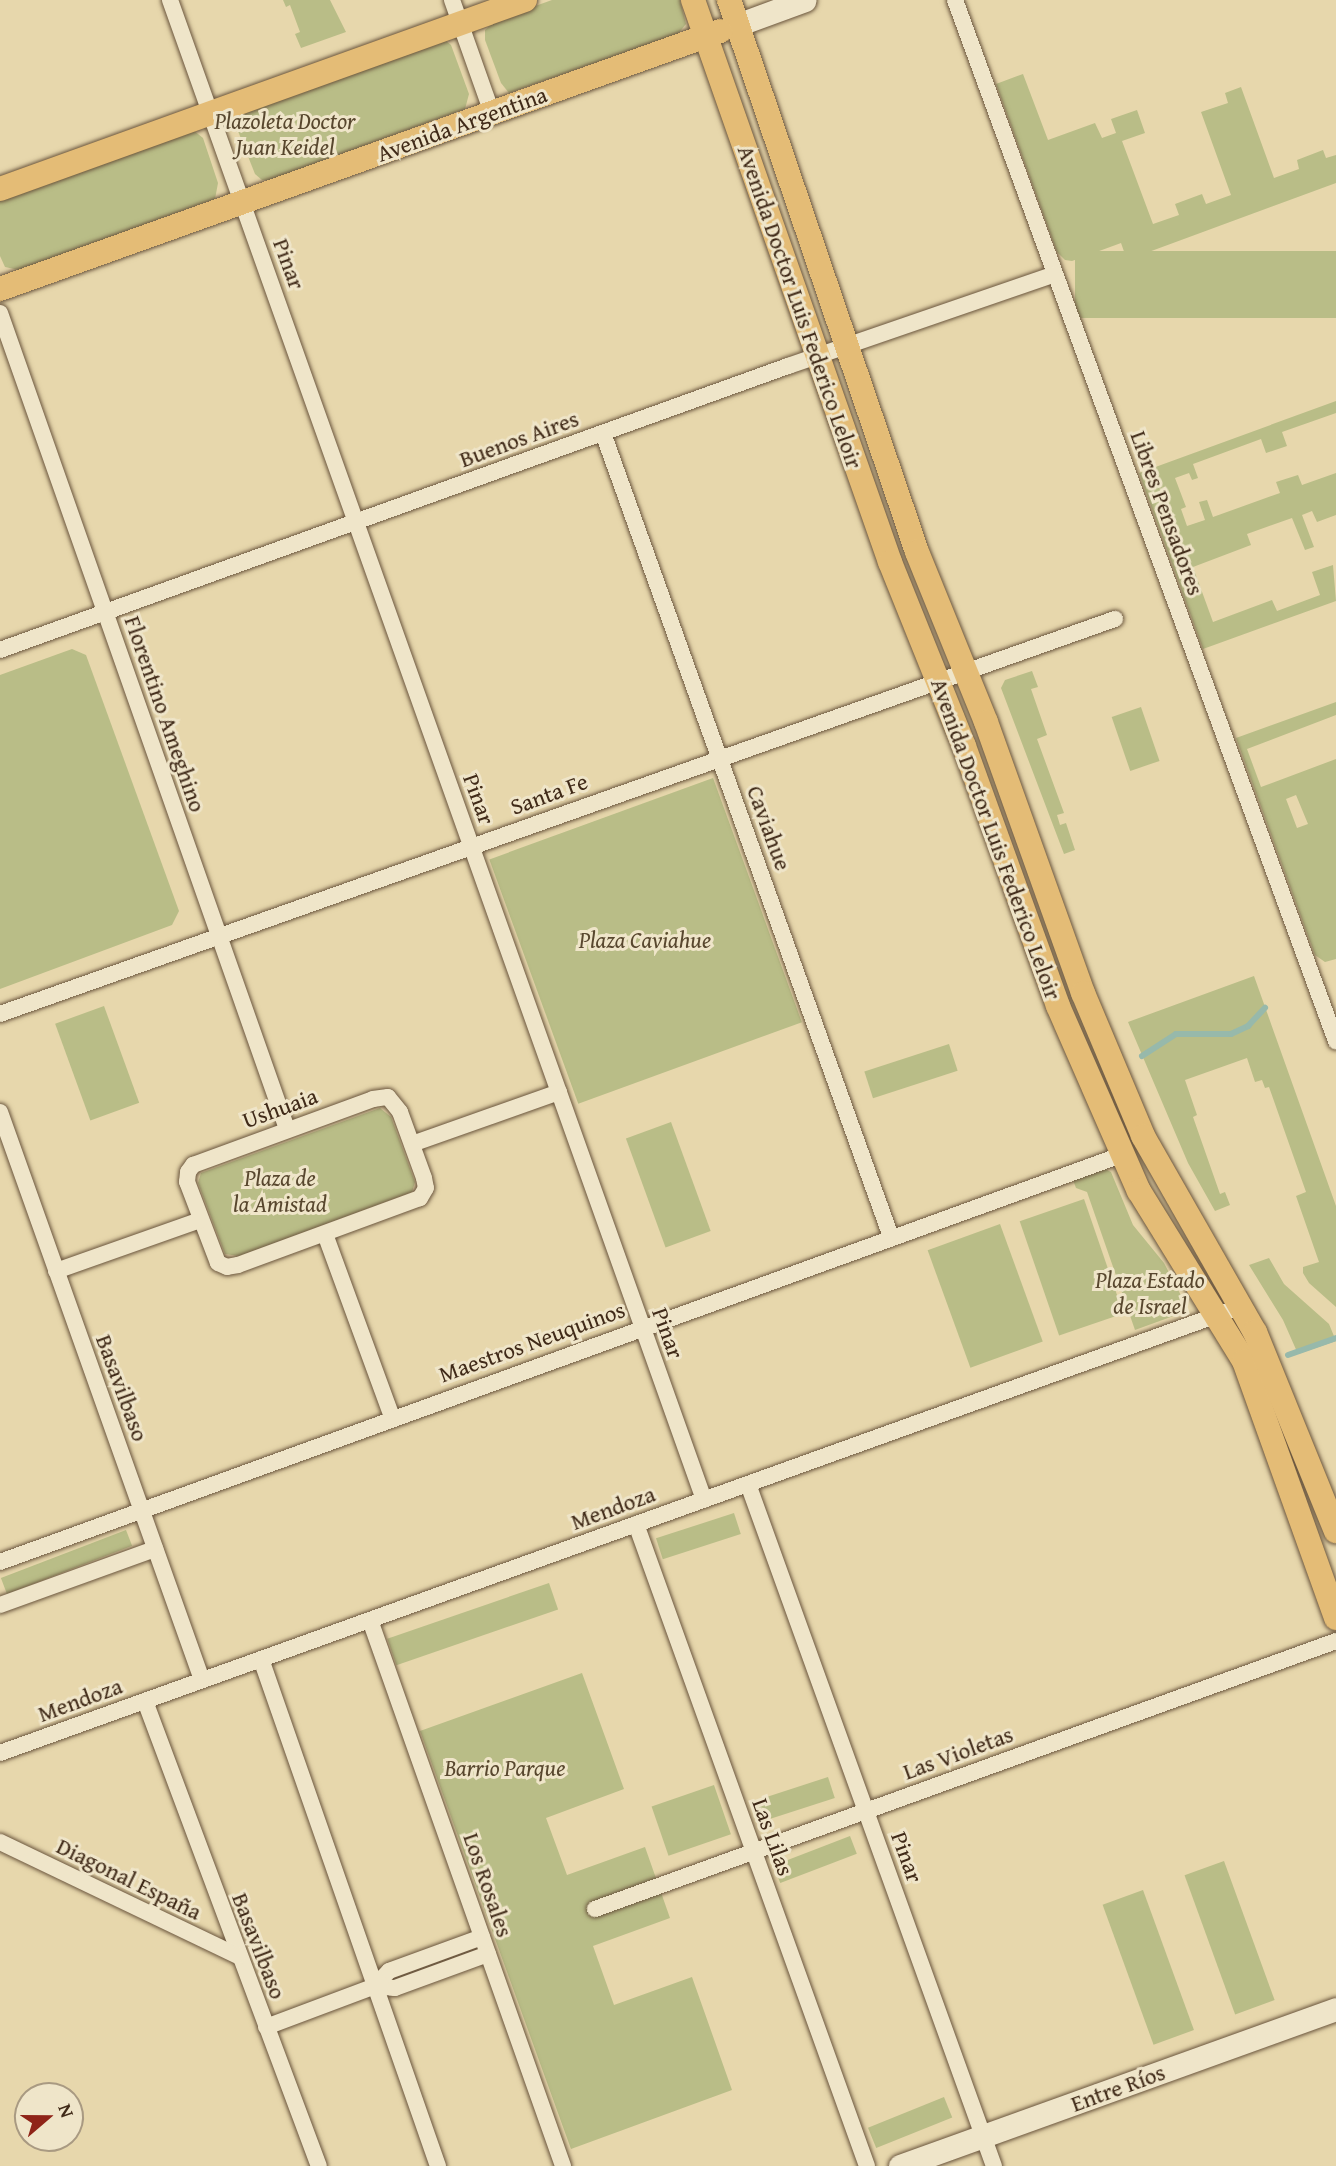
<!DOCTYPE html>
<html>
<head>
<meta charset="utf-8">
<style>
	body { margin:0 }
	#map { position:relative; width:1336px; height:2166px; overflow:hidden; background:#e7d7ac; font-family:"Gentium Book Plus",serif }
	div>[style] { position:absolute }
	.green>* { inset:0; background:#b9bd87; transform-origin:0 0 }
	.stream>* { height:6px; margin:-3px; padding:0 3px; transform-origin:3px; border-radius:3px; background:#97b9ab }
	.roads { filter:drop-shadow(0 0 2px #6a553d) drop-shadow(0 0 2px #6a553d) }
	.street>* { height:16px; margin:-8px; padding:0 8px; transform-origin:8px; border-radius:8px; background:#efe5c9 }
	.secondary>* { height:23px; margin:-11.5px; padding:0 11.5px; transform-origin:11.5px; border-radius:11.5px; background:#efe5c9 }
	.primary>* { height:24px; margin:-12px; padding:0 12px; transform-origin:12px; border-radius:12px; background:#e4bc76 }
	span { translate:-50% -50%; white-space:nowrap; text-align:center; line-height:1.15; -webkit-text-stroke:6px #efe5c9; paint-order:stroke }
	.park-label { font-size:23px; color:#58472e; font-style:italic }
	.street-label { font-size:23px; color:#402a18 }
	.north { position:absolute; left:14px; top:2082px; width:70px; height:70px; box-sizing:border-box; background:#efe5c9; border:2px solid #a99a82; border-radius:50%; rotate:70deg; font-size:19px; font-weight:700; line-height:28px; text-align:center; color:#402a18 }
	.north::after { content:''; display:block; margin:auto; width:24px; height:32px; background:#8f2418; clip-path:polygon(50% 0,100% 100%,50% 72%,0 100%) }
</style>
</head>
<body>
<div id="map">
	<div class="green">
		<i style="clip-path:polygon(283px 0,330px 0,346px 32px,301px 48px,295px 34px,300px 32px,290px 5px,286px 7px)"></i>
		<i style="clip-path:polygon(552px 0,680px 0,686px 24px,678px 34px,509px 93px,501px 83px,485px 40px,485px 30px,496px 20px)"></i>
		<i style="clip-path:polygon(446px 41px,451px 45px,469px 94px,465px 109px,270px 180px,262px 180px,255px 174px,236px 126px,237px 115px)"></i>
		<i style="clip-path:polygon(1023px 74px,1048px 140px,1095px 123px,1102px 138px,1116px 133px,1111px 119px,1137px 110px,1145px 133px,1122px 141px,1153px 224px,1179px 215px,1175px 204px,1202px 194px,1206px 204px,1231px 195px,1201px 112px,1228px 103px,1225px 93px,1241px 87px,1274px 178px,1299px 169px,1297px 160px,1323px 150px,1326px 158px,1336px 155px,1336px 183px,1127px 260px,1121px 243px,1072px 261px,1065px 260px,1057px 252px,996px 84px)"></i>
		<i style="clip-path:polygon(193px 130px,203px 138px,218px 183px,215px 199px,19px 270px,5px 267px,0 256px,0 196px)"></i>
		<i style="left:1336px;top:251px;width:67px;height:261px;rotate:90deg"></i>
		<i style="clip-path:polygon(1336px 401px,1336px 413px,1282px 432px,1287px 446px,1266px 453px,1261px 439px,1193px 464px,1198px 478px,1192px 480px,1189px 473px,1175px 478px,1186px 507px,1181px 509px,1187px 526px,1205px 520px,1199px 502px,1207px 500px,1213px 517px,1280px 493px,1276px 482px,1298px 475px,1302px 485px,1336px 473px,1336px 515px,1317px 522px,1312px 511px,1302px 515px,1314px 547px,1305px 550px,1292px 518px,1247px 534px,1251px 545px,1193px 567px,1213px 622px,1272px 600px,1277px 611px,1320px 595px,1312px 572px,1333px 565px,1336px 601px,1203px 649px,1139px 473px)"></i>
		<i style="clip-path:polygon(72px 649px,86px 655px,179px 911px,172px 925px,0 989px,0 675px)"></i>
		<i style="clip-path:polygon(1032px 671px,1038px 687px,1031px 689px,1047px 735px,1037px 739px,1064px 813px,1057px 815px,1060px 825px,1066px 823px,1075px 850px,1064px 854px,1001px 688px,1005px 680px)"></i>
		<i style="clip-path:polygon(evenodd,1336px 702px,1336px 715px,1247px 749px,1261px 787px,1336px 759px,1336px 959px,1325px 962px,1315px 955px,1236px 738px,1336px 702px,1296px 795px,1308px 824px,1297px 828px,1286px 799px,1296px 795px)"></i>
		<i style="left:1141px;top:707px;width:57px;height:31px;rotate:71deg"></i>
		<i style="left:713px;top:778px;width:260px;height:238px;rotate:70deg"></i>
		<i style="clip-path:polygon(1254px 976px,1336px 1206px,1336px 1307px,1309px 1283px,1303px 1273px,1303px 1267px,1319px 1262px,1296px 1196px,1306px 1192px,1269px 1087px,1265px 1088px,1262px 1080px,1255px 1082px,1247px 1058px,1185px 1080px,1197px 1115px,1193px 1117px,1220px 1194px,1225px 1192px,1230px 1205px,1215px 1211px,1188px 1163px,1128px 1022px)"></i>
		<i style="left:104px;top:1006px;width:103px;height:52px;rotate:70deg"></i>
		<i style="left:949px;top:1044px;width:28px;height:89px;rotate:72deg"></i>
		<i style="clip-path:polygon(380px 1108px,391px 1117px,415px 1182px,412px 1192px,239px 1256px,225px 1254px,198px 1183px,201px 1173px)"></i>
		<i style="left:671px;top:1122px;width:116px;height:48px;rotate:70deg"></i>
		<i style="clip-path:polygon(1105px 1169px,1111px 1172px,1133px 1225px,1164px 1263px,1185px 1303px,1179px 1314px,1135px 1330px,1087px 1192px,1076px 1188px,1073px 1180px)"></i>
		<i style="left:1084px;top:1199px;width:121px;height:68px;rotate:71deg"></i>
		<i style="left:1000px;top:1224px;width:125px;height:77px;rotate:70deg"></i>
		<i style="clip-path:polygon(1269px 1258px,1284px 1284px,1329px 1324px,1336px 1341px,1298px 1354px,1283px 1320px,1249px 1265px)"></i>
		<i style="left:734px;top:1513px;width:22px;height:82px;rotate:72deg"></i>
		<i style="left:126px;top:1530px;width:17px;height:134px;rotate:69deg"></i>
		<i style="left:549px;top:1583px;width:28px;height:171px;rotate:71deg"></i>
		<i style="clip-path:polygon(582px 1673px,624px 1789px,546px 1818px,567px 1875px,645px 1847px,670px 1918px,593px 1946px,614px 2005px,692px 1977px,732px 2090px,571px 2149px,420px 1731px)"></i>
		<i style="left:828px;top:1777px;width:22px;height:81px;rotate:72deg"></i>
		<i style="left:714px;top:1785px;width:52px;height:66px;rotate:71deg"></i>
		<i style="left:850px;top:1836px;width:19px;height:82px;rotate:69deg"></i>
		<i style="left:1224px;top:1861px;width:148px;height:42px;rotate:70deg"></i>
		<i style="left:1143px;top:1890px;width:149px;height:43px;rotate:70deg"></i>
		<i style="left:944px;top:2097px;width:22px;height:82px;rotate:68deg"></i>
	</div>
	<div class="stream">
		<i style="left:1142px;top:1056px;width:40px;rotate:-32.9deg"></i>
		<i style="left:1176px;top:1034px;width:55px"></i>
		<i style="left:1231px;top:1034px;width:19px;rotate:-25deg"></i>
		<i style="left:1248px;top:1026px;width:25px;rotate:-47deg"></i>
		<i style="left:1288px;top:1355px;width:51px;rotate:-19.5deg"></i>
	</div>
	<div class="roads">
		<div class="street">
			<i style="left:170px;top:0;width:1592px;rotate:70.4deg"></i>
			<i style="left:452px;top:0;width:120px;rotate:70.5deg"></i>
			<i style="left:955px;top:0;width:1109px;rotate:69.9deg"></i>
			<i style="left:0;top:313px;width:865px;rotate:70.62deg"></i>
			<i style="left:603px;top:433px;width:854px;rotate:70.29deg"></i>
			<i style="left:0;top:650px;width:838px;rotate:-19.82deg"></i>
			<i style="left:788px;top:366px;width:282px;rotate:-19deg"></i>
			<i style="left:0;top:1014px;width:1183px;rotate:-19.51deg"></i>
			<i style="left:388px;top:1097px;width:19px;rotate:51deg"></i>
			<i style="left:400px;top:1112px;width:70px;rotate:70deg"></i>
			<i style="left:424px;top:1178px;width:10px;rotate:79deg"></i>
			<i style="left:426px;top:1188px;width:12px;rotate:121deg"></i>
			<i style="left:420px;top:1198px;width:194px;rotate:159.8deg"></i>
			<i style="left:238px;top:1265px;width:11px;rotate:170deg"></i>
			<i style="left:227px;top:1267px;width:10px;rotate:-156deg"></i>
			<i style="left:218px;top:1263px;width:87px;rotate:-110.9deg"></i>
			<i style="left:187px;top:1182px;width:10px;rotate:-84deg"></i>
			<i style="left:188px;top:1172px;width:9px;rotate:-54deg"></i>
			<i style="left:193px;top:1165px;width:192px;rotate:-20.1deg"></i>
			<i style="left:373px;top:1099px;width:15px;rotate:-8deg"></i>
			<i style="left:0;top:1112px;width:603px;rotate:70.42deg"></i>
			<i style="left:412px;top:1144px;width:156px;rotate:-19.5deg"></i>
			<i style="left:325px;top:1234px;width:195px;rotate:69.9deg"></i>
			<i style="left:56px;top:1271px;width:153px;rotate:-19.5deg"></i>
			<i style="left:748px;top:1484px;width:725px;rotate:70.17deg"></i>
			<i style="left:636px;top:1524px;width:682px;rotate:70.21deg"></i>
			<i style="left:0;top:1562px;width:1193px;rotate:-19.95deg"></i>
			<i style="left:0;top:1605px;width:165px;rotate:-19.9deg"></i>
			<i style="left:370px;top:1620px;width:579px;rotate:70.53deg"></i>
			<i style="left:261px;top:1659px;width:537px;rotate:70.76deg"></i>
			<i style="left:145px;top:1701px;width:496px;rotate:69.5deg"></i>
			<i style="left:0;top:1753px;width:1320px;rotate:-19.79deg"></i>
			<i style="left:0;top:1842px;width:264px;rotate:25.6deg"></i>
			<i style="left:595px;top:1909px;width:788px;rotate:-19.88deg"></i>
			<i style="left:375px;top:1986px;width:21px;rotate:-47deg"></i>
			<i style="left:389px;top:1971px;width:99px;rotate:-20.1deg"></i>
			<i style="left:266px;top:2027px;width:116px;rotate:-20.6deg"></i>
			<i style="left:375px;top:1986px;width:20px;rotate:6deg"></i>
			<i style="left:395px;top:1988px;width:99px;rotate:-20.1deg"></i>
		</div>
		<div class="secondary">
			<i style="left:737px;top:25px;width:72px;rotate:-20.2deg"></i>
			<i style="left:900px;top:2166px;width:463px;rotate:-19.8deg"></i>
		</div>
		<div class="primary">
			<i style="left:693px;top:0;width:596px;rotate:70.68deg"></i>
			<i style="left:890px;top:562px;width:198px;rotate:68.1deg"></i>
			<i style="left:964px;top:746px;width:276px;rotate:70.1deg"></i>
			<i style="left:1058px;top:1006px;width:202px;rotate:66.4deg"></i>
			<i style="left:1139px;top:1191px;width:200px;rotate:58.3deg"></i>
			<i style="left:1244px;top:1361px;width:273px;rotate:70.3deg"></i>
			<i style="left:729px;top:0;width:583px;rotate:71.19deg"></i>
			<i style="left:917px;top:552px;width:183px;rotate:67.9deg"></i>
			<i style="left:986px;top:722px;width:288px;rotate:70.3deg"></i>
			<i style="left:1083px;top:993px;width:155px;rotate:67.2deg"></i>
			<i style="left:1143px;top:1136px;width:226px;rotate:60.3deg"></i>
			<i style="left:1255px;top:1332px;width:215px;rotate:67.9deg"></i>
			<i style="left:0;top:189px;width:558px;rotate:-19.8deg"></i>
			<i style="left:0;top:289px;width:765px;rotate:-19.71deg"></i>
		</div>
	</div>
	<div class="park-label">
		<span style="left:285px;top:134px">Plazoleta Doctor<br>Juan Keidel</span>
		<span style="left:645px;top:940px">Plaza Caviahue</span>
		<span style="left:280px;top:1191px">Plaza de<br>la Amistad</span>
		<span style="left:1150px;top:1293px">Plaza Estado<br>de Israel</span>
		<span style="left:505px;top:1768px">Barrio Parque</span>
	</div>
	<div class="street-label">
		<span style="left:462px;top:124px;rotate:-20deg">Avenida Argentina</span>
		<span style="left:289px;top:264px;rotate:70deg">Pinar</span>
		<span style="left:800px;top:307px;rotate:71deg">Avenida Doctor Luis Federico Leloir</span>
		<span style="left:519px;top:439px;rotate:-20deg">Buenos Aires</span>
		<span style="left:1167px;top:513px;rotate:70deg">Libres Pensadores</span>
		<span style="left:165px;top:714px;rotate:71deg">Florentino Ameghino</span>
		<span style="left:549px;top:794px;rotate:-20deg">Santa Fe</span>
		<span style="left:479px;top:799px;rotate:70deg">Pinar</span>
		<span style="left:769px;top:828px;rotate:70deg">Caviahue</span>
		<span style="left:996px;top:839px;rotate:70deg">Avenida Doctor Luis Federico Leloir</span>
		<span style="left:280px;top:1108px;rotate:-20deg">Ushuaia</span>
		<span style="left:668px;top:1333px;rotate:70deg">Pinar</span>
		<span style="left:532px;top:1342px;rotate:-20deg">Maestros Neuquinos</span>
		<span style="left:122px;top:1388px;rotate:70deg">Basavilbaso</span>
		<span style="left:613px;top:1508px;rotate:-20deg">Mendoza</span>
		<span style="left:80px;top:1700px;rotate:-20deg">Mendoza</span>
		<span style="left:958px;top:1753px;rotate:-20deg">Las Violetas</span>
		<span style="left:773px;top:1837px;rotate:70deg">Las Lilas</span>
		<span style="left:907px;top:1857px;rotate:70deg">Pinar</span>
		<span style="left:129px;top:1879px;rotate:26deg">Diagonal España</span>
		<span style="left:488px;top:1885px;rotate:71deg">Los Rosales</span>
		<span style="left:259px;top:1946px;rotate:69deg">Basavilbaso</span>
		<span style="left:1118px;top:2088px;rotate:-20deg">Entre Ríos</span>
	</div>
	<div class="north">N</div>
</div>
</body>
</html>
